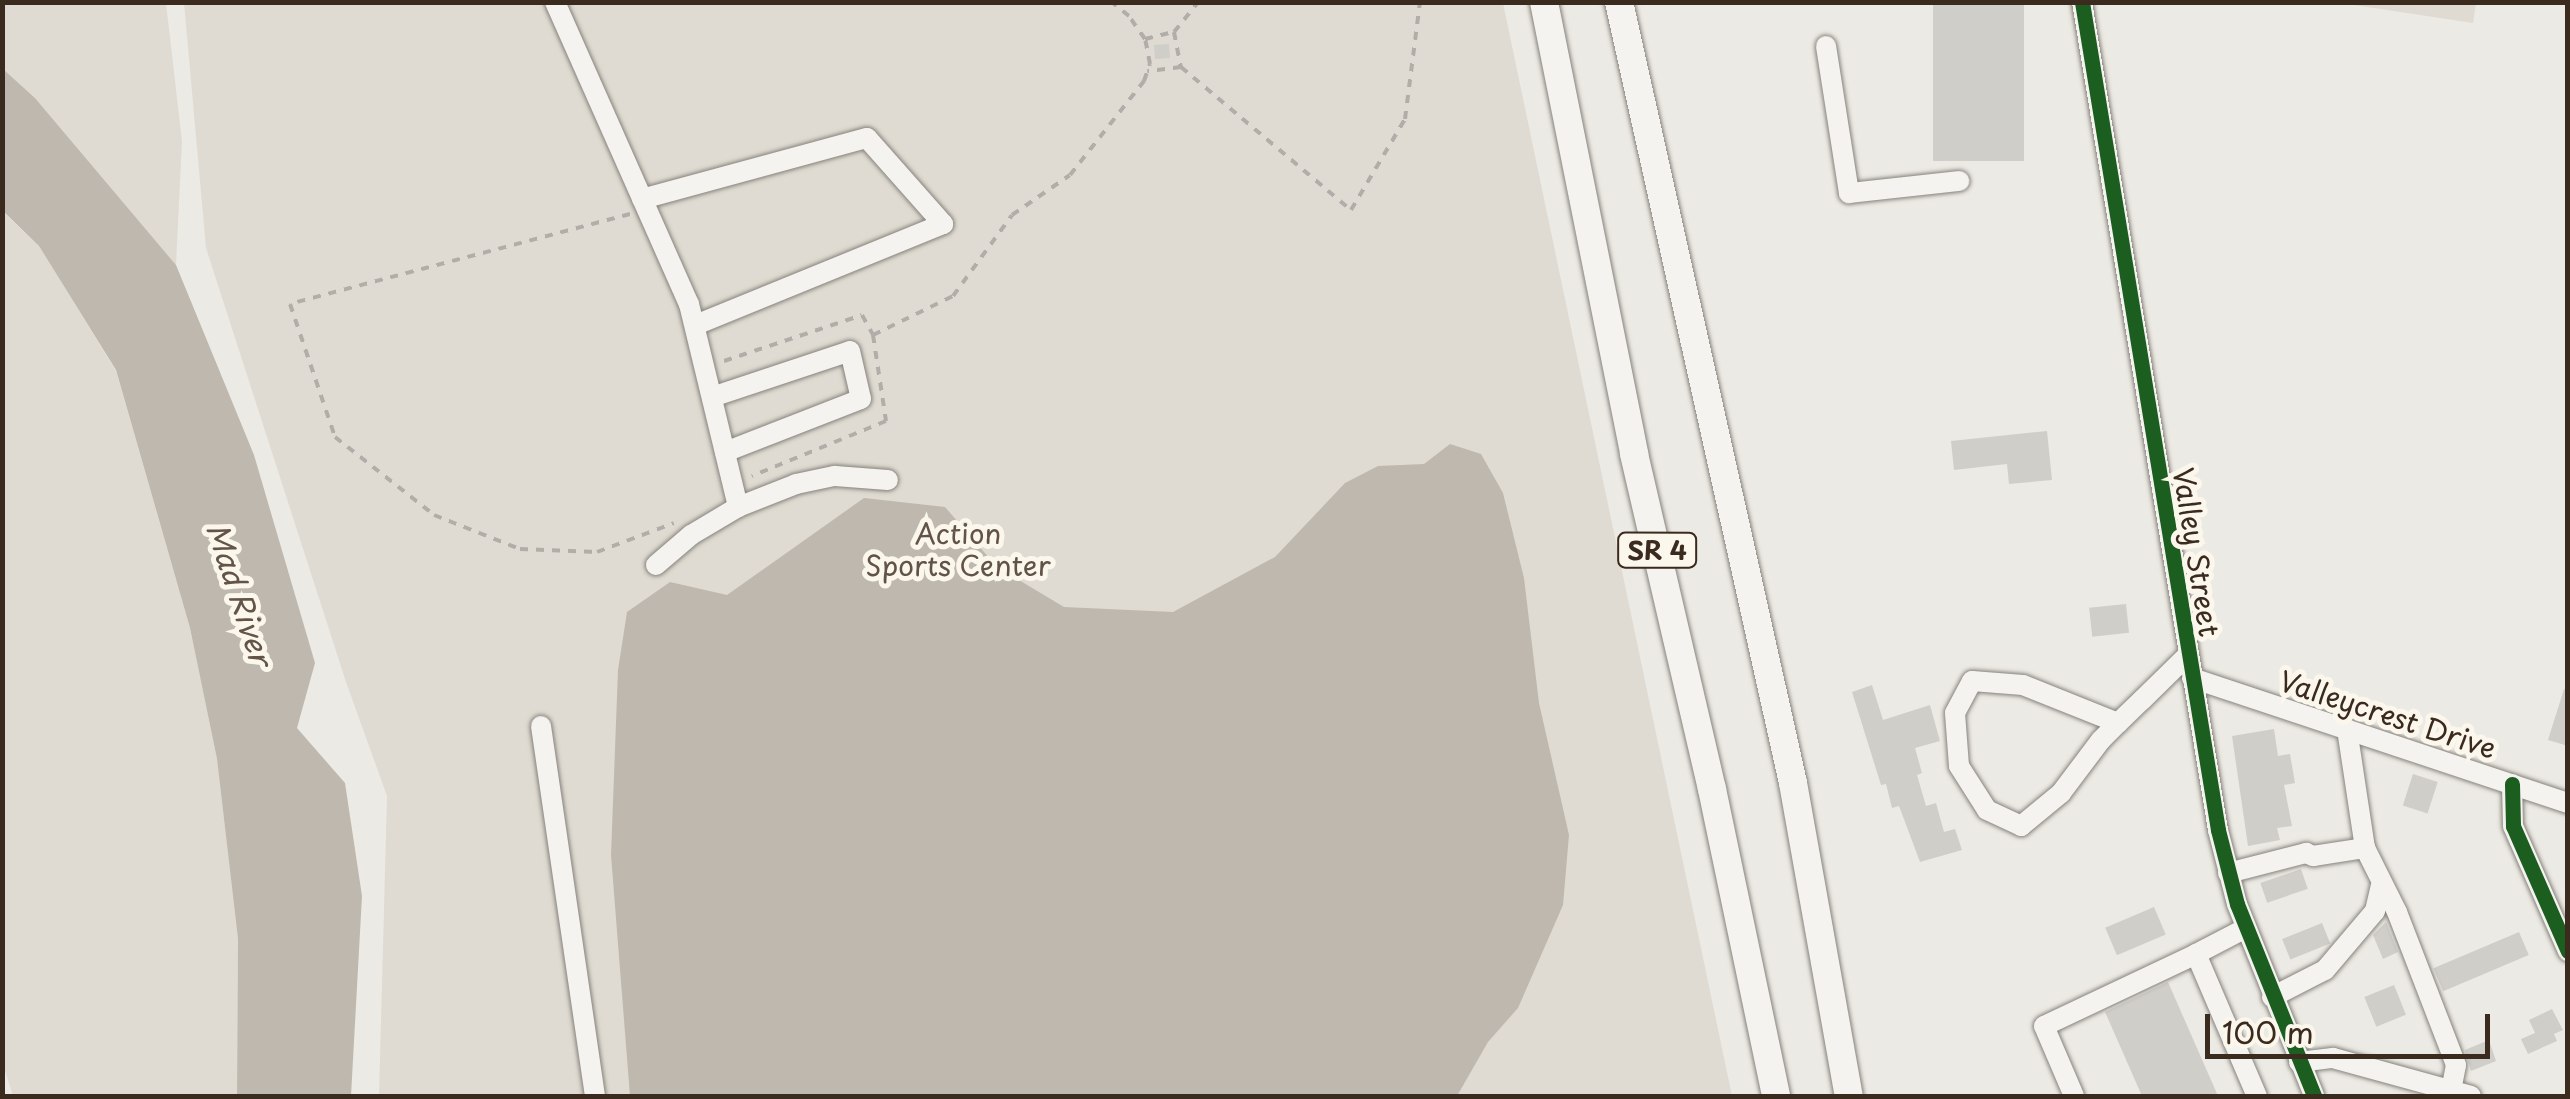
<!DOCTYPE html>
<html>
<head>
<meta charset="utf-8">
<style>
	body { margin:0 }
	#map { position:relative; width:2570px; height:1099px; overflow:hidden; background:#eceae4; font-family:"Playpen Sans",sans-serif }
	div>[style] { position:absolute }
	.built>* { inset:0; background:#dfdbd2 }
	.water>* { inset:0; background:#bfb8ae }
	.building>* { inset:0; background:#d0cec9; transform-origin:0 0 }
	.path>* { height:4px; margin-top:-2px; transform-origin:0; background:repeating-linear-gradient(90deg,#b1aeaa 0 8px,transparent 0 16px) }
	.roads { filter:drop-shadow(0 0 2px #86827c) drop-shadow(0 0 2px #86827c) }
	.minor>* { height:20px; margin:-10px; padding:0 10px; transform-origin:10px; border-radius:10px; background:#f4f3ef }
	.highway>* { height:28px; margin:-14px; padding:0 14px; transform-origin:14px; border-radius:14px; background:#f4f3ef }
	.cycleway>* { height:15px; margin:-7.5px; padding:0 7.5px; transform-origin:7.5px; border-radius:7.5px; background:#1b5e20 }
	span { translate:-50% -50%; white-space:nowrap; text-align:center; line-height:1.15; -webkit-text-stroke:10px #fbf7ec; paint-order:stroke }
	.shield-label span { padding:2px 8px; background:#fbf7ec; border:2px solid; border-radius:8px; -webkit-text-stroke-width:0 }
	.shield-label { font-size:25px; color:#3b2a1e; font-weight:700 }
	.park-label { font-size:28px; color:#625347 }
	.street-label { font-size:28px; color:#3b2a1e }
	.water-label { font-size:30px; color:#635448; font-style:italic }
	.frame { position:absolute; inset:0; border:5px solid #3b2a1e; pointer-events:none }
	.scale { position:absolute; left:2205px; top:1014px; width:285px; height:45px; box-sizing:border-box; border:5px solid #3b2a1e; border-top:0; padding-left:12px; font-size:30px; line-height:35px; white-space:nowrap; color:#3b2a1e; -webkit-text-stroke:8px #fbf7ec; paint-order:stroke }
</style>
</head>
<body>
<div id="map">
	<div class="built">
		<i style="clip-path:polygon(3px 3px,166px 3px,182px 141px,176px 265px,35px 98px,3px 69px)"></i>
		<i style="clip-path:polygon(184px 3px,1503px 3px,1732px 1096px,379px 1096px,387px 796px,346px 682px,206px 248px)"></i>
		<i style="clip-path:polygon(2341px 3px,2476px 2px,2476px 3px,2473px 23px)"></i>
		<i style="clip-path:polygon(2px 211px,39px 246px,116px 371px,190px 628px,217px 759px,238px 939px,237px 1096px,13px 1096px,3px 1064px)"></i>
	</div>
	<div class="water">
		<i style="clip-path:polygon(3px 69px,35px 98px,176px 265px,254px 455px,315px 663px,297px 728px,345px 783px,362px 896px,351px 1096px,237px 1096px,238px 939px,217px 759px,190px 628px,116px 370px,39px 246px,3px 211px)"></i>
		<i style="clip-path:polygon(1450px 444px,1481px 454px,1503px 493px,1524px 578px,1539px 703px,1569px 835px,1563px 905px,1518px 1008px,1488px 1042px,1457px 1096px,630px 1096px,611px 855px,618px 670px,627px 612px,670px 582px,727px 595px,864px 498px,945px 507px,997px 567px,1064px 607px,1173px 612px,1275px 557px,1345px 483px,1378px 466px,1424px 464px)"></i>
	</div>
	<div class="building">
		<i style="left:1933px;top:2px;width:91px;height:159px"></i>
		<i style="left:1169px;top:44px;width:14px;height:15px;rotate:86deg"></i>
		<i style="clip-path:polygon(2047px 431px,2052px 480px,2009px 484px,2007px 464px,1954px 470px,1951px 441px)"></i>
		<i style="left:2126px;top:604px;width:29px;height:37px;rotate:84deg"></i>
		<i style="clip-path:polygon(1872px 685px,1883px 720px,1930px 705px,1940px 741px,1915px 748px,1922px 773px,1917px 775px,1926px 806px,1936px 803px,1944px 832px,1955px 829px,1962px 850px,1920px 862px,1899px 806px,1892px 808px,1886px 784px,1881px 785px,1852px 692px)"></i>
		<i style="clip-path:polygon(2564px 689px,2568px 690px,2568px 746px,2548px 740px)"></i>
		<i style="clip-path:polygon(2274px 729px,2278px 756px,2290px 754px,2295px 783px,2284px 785px,2292px 826px,2277px 828px,2280px 840px,2248px 846px,2232px 736px)"></i>
		<i style="left:2413px;top:774px;width:26px;height:33px;rotate:18deg"></i>
		<i style="left:2301px;top:869px;width:21px;height:43px;rotate:71deg"></i>
		<i style="left:2154px;top:907px;width:30px;height:53px;rotate:67deg"></i>
		<i style="clip-path:polygon(2386px 922px,2398px 952px,2383px 959px,2373px 935px)"></i>
		<i style="left:2322px;top:923px;width:22px;height:43px;rotate:68deg"></i>
		<i style="left:2519px;top:932px;width:25px;height:93px;rotate:67deg"></i>
		<i style="clip-path:polygon(2168px 982px,2218px 1096px,2142px 1096px,2105px 1012px)"></i>
		<i style="left:2394px;top:985px;width:32px;height:32px;rotate:68deg"></i>
		<i style="clip-path:polygon(2552px 1009px,2563px 1030px,2554px 1034px,2557px 1041px,2528px 1054px,2521px 1039px,2535px 1033px,2529px 1020px)"></i>
		<i style="clip-path:polygon(2489px 1040px,2496px 1061px,2471px 1071px,2465px 1050px)"></i>
	</div>
	<div class="path">
		<i style="left:1174px;top:32px;width:38px;rotate:-51deg"></i>
		<i style="left:1145px;top:39px;width:30px;rotate:-14deg"></i>
		<i style="left:1174px;top:32px;width:36px;rotate:79deg"></i>
		<i style="left:1181px;top:67px;width:34px;rotate:173deg"></i>
		<i style="left:1181px;top:67px;width:222px;rotate:40.1deg"></i>
		<i style="left:1351px;top:210px;width:106px;rotate:-59.3deg"></i>
		<i style="left:1405px;top:119px;width:118px;rotate:-82.7deg"></i>
		<i style="left:630px;top:214px;width:352px;rotate:165.2deg"></i>
		<i style="left:290px;top:304px;width:140px;rotate:71.3deg"></i>
		<i style="left:335px;top:437px;width:126px;rotate:38.2deg"></i>
		<i style="left:434px;top:515px;width:92px;rotate:21.6deg"></i>
		<i style="left:520px;top:549px;width:77px;rotate:2.2deg"></i>
		<i style="left:597px;top:552px;width:82px;rotate:-20.6deg"></i>
		<i style="left:873px;top:335px;width:89px;rotate:-26deg"></i>
		<i style="left:953px;top:296px;width:100px;rotate:-53.9deg"></i>
		<i style="left:1012px;top:215px;width:70px;rotate:-34.6deg"></i>
		<i style="left:1070px;top:175px;width:120px;rotate:-51.8deg"></i>
		<i style="left:1144px;top:81px;width:18px;rotate:-71deg"></i>
		<i style="left:1150px;top:64px;width:25px;rotate:-101deg"></i>
		<i style="left:1145px;top:39px;width:28px;rotate:-125deg"></i>
		<i style="left:1129px;top:16px;width:22px;rotate:-141deg"></i>
		<i style="left:724px;top:361px;width:145px;rotate:-18.4deg"></i>
		<i style="left:862px;top:315px;width:23px;rotate:61deg"></i>
		<i style="left:873px;top:335px;width:87px;rotate:81.4deg"></i>
		<i style="left:886px;top:421px;width:145px;rotate:157.7deg"></i>
	</div>
	<div class="roads">
		<div class="minor">
			<i style="left:555px;top:2px;width:330px;rotate:66.1deg"></i>
			<i style="left:689px;top:304px;width:209px;rotate:76.4deg"></i>
			<i style="left:2082px;top:2px;width:839px;rotate:80.67deg"></i>
			<i style="left:2218px;top:830px;width:76px;rotate:75.6deg"></i>
			<i style="left:2237px;top:904px;width:207px;rotate:68.1deg"></i>
			<i style="left:1826px;top:46px;width:149px;rotate:81.1deg"></i>
			<i style="left:1849px;top:193px;width:111px;rotate:-6.2deg"></i>
			<i style="left:642px;top:199px;width:233px;rotate:-15.2deg"></i>
			<i style="left:867px;top:138px;width:115px;rotate:48.5deg"></i>
			<i style="left:943px;top:224px;width:268px;rotate:157.8deg"></i>
			<i style="left:712px;top:397px;width:145px;rotate:-18.4deg"></i>
			<i style="left:850px;top:351px;width:49px;rotate:77.1deg"></i>
			<i style="left:861px;top:399px;width:146px;rotate:158.7deg"></i>
			<i style="left:656px;top:565px;width:46px;rotate:-40.6deg"></i>
			<i style="left:691px;top:535px;width:55px;rotate:-30.8deg"></i>
			<i style="left:738px;top:507px;width:62px;rotate:-21.6deg"></i>
			<i style="left:796px;top:484px;width:40px;rotate:-12deg"></i>
			<i style="left:835px;top:476px;width:53px;rotate:4.3deg"></i>
			<i style="left:2192px;top:678px;width:396px;rotate:18.4deg"></i>
			<i style="left:2118px;top:723px;width:102px;rotate:-158.2deg"></i>
			<i style="left:2023px;top:685px;width:51px;rotate:-175.5deg"></i>
			<i style="left:1972px;top:681px;width:36px;rotate:118deg"></i>
			<i style="left:1955px;top:713px;width:53px;rotate:85.7deg"></i>
			<i style="left:1959px;top:766px;width:52px;rotate:57.5deg"></i>
			<i style="left:1987px;top:810px;width:38px;rotate:25deg"></i>
			<i style="left:2021px;top:826px;width:52px;rotate:-39.5deg"></i>
			<i style="left:2061px;top:793px;width:66px;rotate:-53deg"></i>
			<i style="left:2101px;top:740px;width:24px;rotate:-45deg"></i>
			<i style="left:2118px;top:723px;width:33px;rotate:-44deg"></i>
			<i style="left:2142px;top:700px;width:64px;rotate:-44.4deg"></i>
			<i style="left:541px;top:726px;width:374px;rotate:81.7deg"></i>
			<i style="left:2347px;top:729px;width:120px;rotate:81.4deg"></i>
			<i style="left:2365px;top:848px;width:72px;rotate:63.4deg"></i>
			<i style="left:2397px;top:912px;width:164px;rotate:68.9deg"></i>
			<i style="left:2456px;top:1065px;width:25px;rotate:101deg"></i>
			<i style="left:2512px;top:784px;width:42px;rotate:88.6deg"></i>
			<i style="left:2513px;top:826px;width:137px;rotate:66.3deg"></i>
			<i style="left:2228px;top:873px;width:81px;rotate:-14.4deg"></i>
			<i style="left:2306px;top:853px;width:8px;rotate:23deg"></i>
			<i style="left:2313px;top:856px;width:53px;rotate:-8.7deg"></i>
			<i style="left:2246px;top:928px;width:56px;rotate:152.5deg"></i>
			<i style="left:2196px;top:954px;width:155px;rotate:66.8deg"></i>
			<i style="left:2272px;top:997px;width:59px;rotate:-27deg"></i>
			<i style="left:2325px;top:970px;width:77px;rotate:-49.7deg"></i>
			<i style="left:2375px;top:911px;width:26px;rotate:-77deg"></i>
			<i style="left:2299px;top:1062px;width:34px;rotate:-7deg"></i>
			<i style="left:2333px;top:1058px;width:143px;rotate:15.4deg"></i>
			<i style="left:2074px;top:1096px;width:76px;rotate:-113.2deg"></i>
			<i style="left:2044px;top:1026px;width:168px;rotate:-25.3deg"></i>
		</div>
		<div class="highway">
			<i style="left:1544px;top:2px;width:461px;rotate:78.7deg"></i>
			<i style="left:1634px;top:454px;width:344px;rotate:76.9deg"></i>
			<i style="left:1712px;top:789px;width:314px;rotate:78.2deg"></i>
			<i style="left:1619px;top:2px;width:800px;rotate:77.44deg"></i>
			<i style="left:1793px;top:783px;width:318px;rotate:79.9deg"></i>
		</div>
	</div>
	<div class="cycleway">
		<i style="left:2082px;top:2px;width:839px;rotate:80.67deg"></i>
		<i style="left:2218px;top:830px;width:76px;rotate:75.6deg"></i>
		<i style="left:2237px;top:904px;width:207px;rotate:68.1deg"></i>
		<i style="left:2512px;top:784px;width:42px;rotate:88.6deg"></i>
		<i style="left:2513px;top:826px;width:137px;rotate:66.3deg"></i>
	</div>
	<div class="shield-label">
		<span style="left:1657px;top:550px">SR 4</span>
	</div>
	<div class="park-label">
		<span style="left:958px;top:549px">Action<br>Sports Center</span>
	</div>
	<div class="street-label">
		<span style="left:2197px;top:552px;rotate:81deg">Valley Street</span>
		<span style="left:2388px;top:714px;rotate:18deg">Valleycrest Drive</span>
	</div>
	<div class="water-label">
		<span style="left:240px;top:594px;rotate:72deg">Mad River</span>
	</div>
	<div class="frame"></div>
	<div class="scale">100 m</div>
</div>
</body>
</html>
